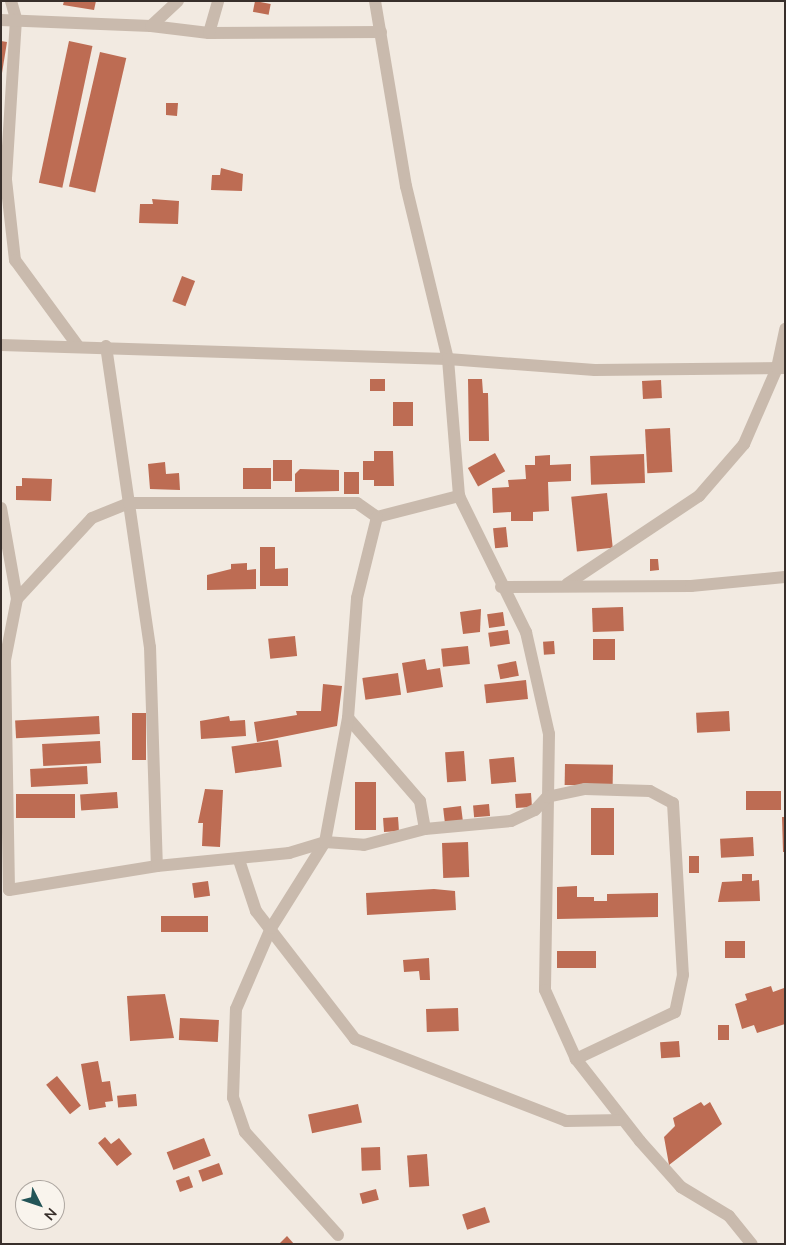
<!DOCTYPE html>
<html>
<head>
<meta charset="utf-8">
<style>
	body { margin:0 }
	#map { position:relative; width:786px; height:1245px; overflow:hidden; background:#f2eae1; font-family:Mulish,sans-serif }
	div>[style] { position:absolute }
	.building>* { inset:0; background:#bd6c53; transform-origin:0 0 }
	.minor>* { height:12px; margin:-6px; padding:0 6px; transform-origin:6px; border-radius:6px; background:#c9baad }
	span { translate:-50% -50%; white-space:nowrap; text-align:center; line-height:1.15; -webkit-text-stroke:5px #f9f4ed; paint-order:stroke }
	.frame { position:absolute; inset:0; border:2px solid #382f2b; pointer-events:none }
	.north { position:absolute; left:15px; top:1180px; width:50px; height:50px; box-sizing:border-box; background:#f9f4ed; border:1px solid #aca59f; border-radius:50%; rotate:131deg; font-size:14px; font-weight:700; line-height:20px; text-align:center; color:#382f2b }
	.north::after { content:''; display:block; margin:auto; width:18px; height:22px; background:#235457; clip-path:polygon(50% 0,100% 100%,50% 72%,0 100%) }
</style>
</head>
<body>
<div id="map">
	<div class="building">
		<i style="clip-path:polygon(64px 1px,96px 1px,94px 10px,63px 5px)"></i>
		<i style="left:255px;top:1px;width:16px;height:11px;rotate:11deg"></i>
		<i style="clip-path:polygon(1px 41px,7px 42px,2px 73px,1px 73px)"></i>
		<i style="left:69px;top:41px;width:24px;height:145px;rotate:12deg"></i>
		<i style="left:100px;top:52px;width:27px;height:138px;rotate:13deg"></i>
		<i style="clip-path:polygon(166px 103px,178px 103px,177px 116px,166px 115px)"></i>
		<i style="clip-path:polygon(221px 168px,243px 174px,242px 191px,211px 190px,212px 175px,220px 175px)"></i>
		<i style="clip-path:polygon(152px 199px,179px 201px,178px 224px,139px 223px,140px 204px,153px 204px)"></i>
		<i style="left:182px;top:276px;width:14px;height:27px;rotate:21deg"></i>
		<i style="left:370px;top:379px;width:15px;height:12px"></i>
		<i style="clip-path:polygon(468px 379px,482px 379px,483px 393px,488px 393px,489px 441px,469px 441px)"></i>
		<i style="left:661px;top:380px;width:18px;height:19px;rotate:87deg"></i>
		<i style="left:393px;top:402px;width:20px;height:24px"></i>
		<i style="left:670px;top:428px;width:44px;height:25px;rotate:87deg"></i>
		<i style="clip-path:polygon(374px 451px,393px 451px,394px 486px,374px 486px,374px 480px,363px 480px,363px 461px,374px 461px)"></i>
		<i style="left:495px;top:453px;width:21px;height:31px;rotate:61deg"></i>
		<i style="left:644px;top:454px;width:29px;height:54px;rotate:88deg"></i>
		<i style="clip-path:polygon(550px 455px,550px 465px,571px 464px,571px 481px,548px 482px,549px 511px,533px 512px,533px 521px,511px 521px,511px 512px,493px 513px,492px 488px,509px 487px,508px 480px,526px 479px,525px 465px,535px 465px,535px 456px)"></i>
		<i style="left:273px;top:460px;width:19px;height:21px"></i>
		<i style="clip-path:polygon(165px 462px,166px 474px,179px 473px,180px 490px,150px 489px,148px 464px)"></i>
		<i style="left:271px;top:468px;width:21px;height:28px;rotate:90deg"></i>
		<i style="clip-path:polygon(300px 469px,339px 470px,339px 491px,295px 492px,295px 474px)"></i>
		<i style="left:344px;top:472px;width:15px;height:22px"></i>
		<i style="clip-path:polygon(22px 478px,52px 479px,51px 501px,16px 500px,16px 486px,22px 486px)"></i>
		<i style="left:607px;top:493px;width:55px;height:36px;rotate:84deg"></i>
		<i style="left:506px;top:527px;width:20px;height:13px;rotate:84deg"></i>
		<i style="clip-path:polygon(260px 547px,275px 547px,275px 569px,288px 568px,288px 586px,260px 586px)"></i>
		<i style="clip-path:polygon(650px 559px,658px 559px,659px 570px,650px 571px)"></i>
		<i style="clip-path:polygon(247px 563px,247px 570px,256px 569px,256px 589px,207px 590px,207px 575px,231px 569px,231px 564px)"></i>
		<i style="left:623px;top:607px;width:24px;height:31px;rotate:88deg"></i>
		<i style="clip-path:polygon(481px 609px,480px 632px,463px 634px,460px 612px)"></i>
		<i style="left:503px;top:612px;width:14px;height:16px;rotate:82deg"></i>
		<i style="left:508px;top:630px;width:14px;height:20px;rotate:82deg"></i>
		<i style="left:295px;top:636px;width:20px;height:27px;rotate:84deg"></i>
		<i style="left:593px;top:639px;width:22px;height:21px"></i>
		<i style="left:554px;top:641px;width:13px;height:11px;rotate:86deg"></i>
		<i style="left:468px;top:646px;width:18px;height:27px;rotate:84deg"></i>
		<i style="clip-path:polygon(425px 659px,427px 670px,440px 668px,443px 687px,407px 693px,402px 663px)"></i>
		<i style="left:516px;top:661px;width:15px;height:19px;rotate:79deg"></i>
		<i style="left:398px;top:673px;width:22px;height:36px;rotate:82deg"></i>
		<i style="left:526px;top:680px;width:19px;height:42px;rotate:84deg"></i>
		<i style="clip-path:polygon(323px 684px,342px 686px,337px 726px,257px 742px,254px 722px,297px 715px,296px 711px,321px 711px)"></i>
		<i style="left:729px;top:711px;width:20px;height:33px;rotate:87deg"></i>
		<i style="left:132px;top:713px;width:14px;height:47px"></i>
		<i style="left:99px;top:716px;width:18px;height:84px;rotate:87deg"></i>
		<i style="clip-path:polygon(229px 716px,230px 721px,245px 720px,246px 736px,201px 739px,200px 721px)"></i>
		<i style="left:278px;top:740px;width:27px;height:47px;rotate:82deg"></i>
		<i style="left:100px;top:741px;width:22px;height:58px;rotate:87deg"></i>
		<i style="left:464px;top:751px;width:30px;height:19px;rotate:86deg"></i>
		<i style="left:514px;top:757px;width:25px;height:25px;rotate:85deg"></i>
		<i style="left:565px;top:764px;width:48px;height:21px;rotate:1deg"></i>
		<i style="left:87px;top:766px;width:18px;height:57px;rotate:87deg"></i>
		<i style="left:355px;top:782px;width:21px;height:48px"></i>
		<i style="clip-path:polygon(205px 789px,223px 790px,220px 847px,202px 846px,203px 823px,198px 823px)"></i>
		<i style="left:781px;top:791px;width:19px;height:35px;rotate:90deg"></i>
		<i style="left:117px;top:792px;width:16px;height:37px;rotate:86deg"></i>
		<i style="left:531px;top:793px;width:14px;height:16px;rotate:86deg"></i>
		<i style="left:16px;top:794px;width:59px;height:24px"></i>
		<i style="left:489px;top:804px;width:12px;height:16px;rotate:85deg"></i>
		<i style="left:461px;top:806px;width:17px;height:18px;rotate:83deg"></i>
		<i style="left:591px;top:808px;width:23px;height:47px"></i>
		<i style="left:398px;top:817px;width:14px;height:15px;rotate:86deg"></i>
		<i style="clip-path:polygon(782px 817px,785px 817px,785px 852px,783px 852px)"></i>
		<i style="left:753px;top:837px;width:19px;height:33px;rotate:87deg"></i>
		<i style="left:468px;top:842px;width:35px;height:26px;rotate:88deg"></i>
		<i style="left:689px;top:856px;width:10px;height:17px"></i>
		<i style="clip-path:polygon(742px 874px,752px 874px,752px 881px,759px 880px,760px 901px,718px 902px,722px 882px,742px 881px)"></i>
		<i style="left:208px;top:881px;width:15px;height:16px;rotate:82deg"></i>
		<i style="clip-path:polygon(577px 886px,577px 897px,594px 897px,594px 901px,607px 901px,607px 894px,658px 893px,658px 917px,557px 919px,557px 887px)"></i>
		<i style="clip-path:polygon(434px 889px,455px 891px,456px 910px,367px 915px,366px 893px)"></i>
		<i style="left:161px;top:916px;width:47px;height:16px"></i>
		<i style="left:745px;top:941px;width:17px;height:20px;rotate:90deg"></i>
		<i style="left:557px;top:951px;width:39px;height:17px"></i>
		<i style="clip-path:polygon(429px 958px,430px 980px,420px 980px,419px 971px,404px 972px,403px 960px)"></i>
		<i style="clip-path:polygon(771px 986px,773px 992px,784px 988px,785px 1024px,757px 1033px,754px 1025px,742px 1029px,735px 1004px,747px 1000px,745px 994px)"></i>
		<i style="clip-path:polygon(165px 994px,174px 1038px,130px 1041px,127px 996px)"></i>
		<i style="left:458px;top:1008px;width:23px;height:32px;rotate:88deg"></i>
		<i style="left:180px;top:1018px;width:39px;height:22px;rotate:3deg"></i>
		<i style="left:718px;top:1025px;width:11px;height:15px"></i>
		<i style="left:679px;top:1041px;width:16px;height:19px;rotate:86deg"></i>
		<i style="clip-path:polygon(98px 1061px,102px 1082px,110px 1081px,113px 1101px,105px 1102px,106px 1107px,89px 1110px,81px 1064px)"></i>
		<i style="left:57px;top:1076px;width:38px;height:14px;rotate:51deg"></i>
		<i style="left:136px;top:1094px;width:12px;height:19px;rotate:85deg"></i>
		<i style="clip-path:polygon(701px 1102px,704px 1106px,710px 1102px,722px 1124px,669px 1165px,664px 1137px,675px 1126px,673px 1118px)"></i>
		<i style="left:358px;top:1104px;width:19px;height:51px;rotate:78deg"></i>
		<i style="clip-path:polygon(105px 1137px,111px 1144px,119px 1138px,132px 1154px,117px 1166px,98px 1143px)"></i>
		<i style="left:204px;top:1138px;width:19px;height:40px;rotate:69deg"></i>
		<i style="left:380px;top:1147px;width:23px;height:19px;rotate:88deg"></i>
		<i style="left:427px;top:1154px;width:32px;height:20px;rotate:86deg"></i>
		<i style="left:219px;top:1163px;width:12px;height:22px;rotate:70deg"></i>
		<i style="left:189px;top:1176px;width:12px;height:14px;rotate:70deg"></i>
		<i style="left:376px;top:1189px;width:11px;height:17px;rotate:75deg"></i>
		<i style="left:485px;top:1207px;width:16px;height:24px;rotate:72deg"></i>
		<i style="clip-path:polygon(287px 1236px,294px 1244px,279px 1244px)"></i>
	</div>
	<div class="minor">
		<i style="left:11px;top:1px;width:19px;rotate:74deg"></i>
		<i style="left:16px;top:19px;width:161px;rotate:93.6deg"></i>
		<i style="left:6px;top:180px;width:81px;rotate:83.6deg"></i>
		<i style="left:15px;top:260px;width:107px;rotate:53.8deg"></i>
		<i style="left:375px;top:1px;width:188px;rotate:80.5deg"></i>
		<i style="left:406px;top:186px;width:178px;rotate:76.4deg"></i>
		<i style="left:448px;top:359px;width:137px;rotate:85.4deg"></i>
		<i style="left:459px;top:496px;width:152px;rotate:63.8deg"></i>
		<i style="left:526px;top:632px;width:105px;rotate:77.3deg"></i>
		<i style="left:549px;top:734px;width:256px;rotate:90.9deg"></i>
		<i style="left:545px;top:990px;width:76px;rotate:65.8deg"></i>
		<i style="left:576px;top:1059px;width:104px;rotate:52deg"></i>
		<i style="left:640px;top:1141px;width:62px;rotate:48.3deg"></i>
		<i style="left:681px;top:1187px;width:56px;rotate:31.1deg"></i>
		<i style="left:729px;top:1216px;width:36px;rotate:51deg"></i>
		<i style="left:1px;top:20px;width:150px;rotate:2.3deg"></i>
		<i style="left:151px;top:26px;width:58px;rotate:6.9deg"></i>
		<i style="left:209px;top:33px;width:172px;rotate:-0.3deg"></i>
		<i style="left:151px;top:26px;width:37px;rotate:-43deg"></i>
		<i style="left:209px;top:33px;width:33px;rotate:-74deg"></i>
		<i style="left:1px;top:345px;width:447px;rotate:1.8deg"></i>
		<i style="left:448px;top:359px;width:147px;rotate:4.3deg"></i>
		<i style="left:595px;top:370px;width:190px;rotate:-0.6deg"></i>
		<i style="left:106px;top:346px;width:304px;rotate:81.7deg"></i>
		<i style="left:150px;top:647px;width:219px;rotate:88.2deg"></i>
		<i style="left:1px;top:508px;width:92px;rotate:80deg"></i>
		<i style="left:17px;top:599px;width:62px;rotate:101.1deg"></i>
		<i style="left:5px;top:660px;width:230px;rotate:89deg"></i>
		<i style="left:9px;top:890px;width:150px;rotate:-9.2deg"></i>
		<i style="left:157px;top:866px;width:133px;rotate:-5.6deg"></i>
		<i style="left:289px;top:853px;width:38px;rotate:-17deg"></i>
		<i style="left:325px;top:842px;width:39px;rotate:4deg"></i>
		<i style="left:364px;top:845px;width:63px;rotate:-14.7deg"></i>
		<i style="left:425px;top:829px;width:86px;rotate:-5.3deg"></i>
		<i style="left:511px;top:821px;width:26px;rotate:-25deg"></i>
		<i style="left:535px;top:810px;width:18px;rotate:-47deg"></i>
		<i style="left:547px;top:797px;width:39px;rotate:-12deg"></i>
		<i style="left:585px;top:789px;width:65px;rotate:1.8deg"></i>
		<i style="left:650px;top:791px;width:26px;rotate:28deg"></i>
		<i style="left:673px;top:803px;width:172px;rotate:86.7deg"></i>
		<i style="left:683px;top:975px;width:38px;rotate:102deg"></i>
		<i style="left:675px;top:1012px;width:110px;rotate:154.6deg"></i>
		<i style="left:567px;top:584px;width:159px;rotate:-33.7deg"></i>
		<i style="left:699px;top:496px;width:69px;rotate:-49.1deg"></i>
		<i style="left:744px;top:444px;width:83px;rotate:-66.5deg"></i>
		<i style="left:777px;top:368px;width:40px;rotate:-78deg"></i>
		<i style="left:501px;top:587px;width:190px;rotate:-0.3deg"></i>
		<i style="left:691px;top:586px;width:94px;rotate:-5.5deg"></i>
		<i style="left:17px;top:599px;width:110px;rotate:-47.2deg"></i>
		<i style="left:92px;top:518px;width:40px;rotate:-22deg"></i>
		<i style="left:129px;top:503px;width:228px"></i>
		<i style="left:357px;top:503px;width:24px;rotate:35deg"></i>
		<i style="left:377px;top:517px;width:85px;rotate:-14.4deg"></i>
		<i style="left:348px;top:718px;width:110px;rotate:49.1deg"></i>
		<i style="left:420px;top:801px;width:28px;rotate:80deg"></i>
		<i style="left:239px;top:860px;width:54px;rotate:71.6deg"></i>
		<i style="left:256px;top:911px;width:162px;rotate:52.3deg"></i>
		<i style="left:355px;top:1039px;width:226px;rotate:21.2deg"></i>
		<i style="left:566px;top:1121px;width:57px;rotate:-1deg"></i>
		<i style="left:338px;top:1235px;width:139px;rotate:-132.1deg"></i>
		<i style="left:245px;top:1132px;width:36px;rotate:-109deg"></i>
		<i style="left:233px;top:1098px;width:89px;rotate:-88.1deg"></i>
		<i style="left:236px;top:1009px;width:88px;rotate:-66.6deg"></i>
		<i style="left:271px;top:928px;width:102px;rotate:-57.9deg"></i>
		<i style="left:325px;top:842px;width:126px;rotate:-79.5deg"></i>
		<i style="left:348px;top:718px;width:120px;rotate:-85.7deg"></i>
		<i style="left:357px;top:598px;width:83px;rotate:-76.1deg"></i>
	</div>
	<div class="frame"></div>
	<div class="north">N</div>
</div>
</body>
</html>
